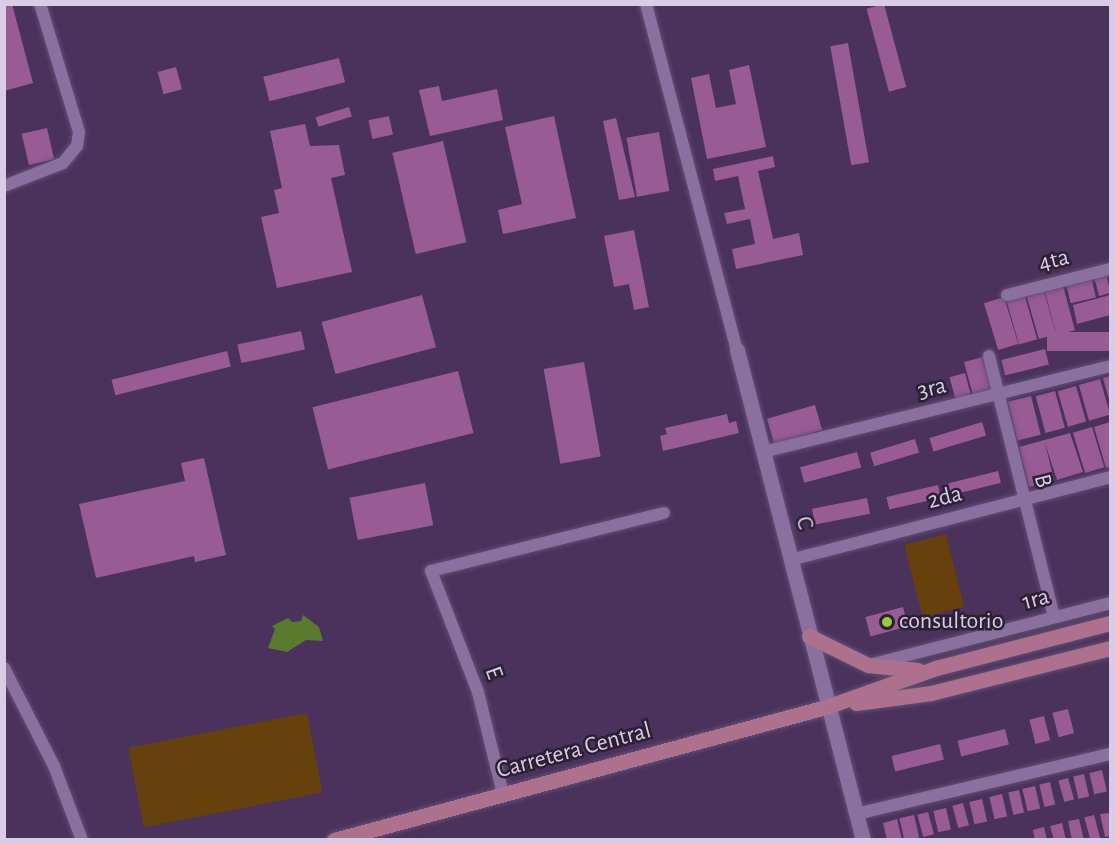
<!DOCTYPE html>
<html>
<head>
<meta charset="utf-8">
<style>
	body { margin:0 }
	#map { position:relative; width:1115px; height:844px; overflow:hidden; background:#4a325d; font-family:"Alegreya Sans",sans-serif }
	div>[style] { position:absolute }
	.green>* { inset:0; background:#66410e; transform-origin:0 0 }
	.water>* { inset:0; background:#5a7b2e }
	.building>* { inset:0; background:#985b94; transform-origin:0 0 }
	.roads { filter:drop-shadow(0 0 2px #634e72) drop-shadow(0 0 2px #634e72) }
	.minor>* { height:12px; margin:-6px; padding:0 6px; transform-origin:6px; border-radius:6px; background:#8a6f9f }
	.tertiary>* { height:15px; margin:-7.5px; padding:0 7.5px; transform-origin:7.5px; border-radius:7.5px; background:#8a6f9f }
	.primary>* { height:15px; margin:-7.5px; padding:0 7.5px; transform-origin:7.5px; border-radius:7.5px; background:#ae718d }
	.dots>* { width:16px; height:16px; translate:-50% -50%; box-sizing:border-box; border:3px solid #2b2034; border-radius:50% }
	span { translate:-50% -50%; white-space:nowrap; text-align:center; line-height:1.15; -webkit-text-stroke:5px #2b2034; paint-order:stroke }
	.street-label { font-size:24px; color:#dacce6 }
	.poi-label { font-size:24px; color:#dacce6 }
	.left { translate:0 -50%; text-align:left }
	.frame { position:absolute; inset:0; border:6px solid #dacce6; pointer-events:none }
</style>
</head>
<body>
<div id="map">
	<div class="green">
		<i style="left:946px;top:534px;width:75px;height:43px;rotate:76deg"></i>
		<i style="left:307px;top:713px;width:81px;height:182px;rotate:79deg"></i>
	</div>
	<div class="water">
		<i style="clip-path:polygon(303px 615px,319px 627px,323px 641px,306px 640px,287px 652px,268px 648px,275px 629px,272px 626px,288px 618px,292px 622px,301px 621px)"></i>
	</div>
	<div class="building">
		<i style="clip-path:polygon(12px 4px,33px 83px,4px 91px,4px 5px)"></i>
		<i style="left:884px;top:4px;width:86px;height:18px;rotate:75deg"></i>
		<i style="left:848px;top:43px;width:121px;height:18px;rotate:80deg"></i>
		<i style="left:339px;top:58px;width:25px;height:78px;rotate:76deg"></i>
		<i style="clip-path:polygon(749px 65px,766px 147px,707px 159px,691px 78px,709px 74px,716px 108px,736px 104px,729px 70px)"></i>
		<i style="left:176px;top:67px;width:23px;height:19px;rotate:75deg"></i>
		<i style="clip-path:polygon(439px 86px,442px 101px,497px 89px,503px 120px,430px 136px,419px 90px)"></i>
		<i style="left:349px;top:107px;width:10px;height:35px;rotate:73deg"></i>
		<i style="left:389px;top:116px;width:19px;height:21px;rotate:78deg"></i>
		<i style="clip-path:polygon(554px 116px,576px 218px,503px 234px,498px 210px,522px 204px,505px 127px)"></i>
		<i style="clip-path:polygon(616px 118px,635px 197px,619px 200px,603px 121px)"></i>
		<i style="clip-path:polygon(305px 124px,310px 146px,339px 145px,345px 175px,331px 178px,352px 272px,277px 288px,261px 217px,279px 213px,274px 190px,282px 188px,270px 131px)"></i>
		<i style="left:47px;top:128px;width:32px;height:26px;rotate:77deg"></i>
		<i style="left:659px;top:132px;width:60px;height:33px;rotate:80deg"></i>
		<i style="left:443px;top:141px;width:104px;height:52px;rotate:77deg"></i>
		<i style="clip-path:polygon(773px 156px,775px 167px,758px 171px,773px 239px,799px 233px,803px 255px,736px 269px,732px 249px,755px 244px,750px 219px,727px 224px,724px 213px,745px 209px,738px 176px,715px 181px,713px 169px)"></i>
		<i style="clip-path:polygon(634px 230px,649px 307px,634px 310px,629px 284px,614px 287px,604px 236px)"></i>
		<i style="clip-path:polygon(1106px 272px,1110px 293px,1099px 296px,1094px 276px)"></i>
		<i style="left:1091px;top:276px;width:22px;height:26px;rotate:77deg"></i>
		<i style="left:1062px;top:282px;width:50px;height:19px;rotate:75deg"></i>
		<i style="left:1043px;top:288px;width:48px;height:18px;rotate:74deg"></i>
		<i style="left:1024px;top:293px;width:48px;height:19px;rotate:74deg"></i>
		<i style="left:422px;top:295px;width:54px;height:104px;rotate:75deg"></i>
		<i style="clip-path:polygon(1110px 295px,1110px 315px,1077px 324px,1073px 305px)"></i>
		<i style="left:1004px;top:297px;width:49px;height:21px;rotate:73deg"></i>
		<i style="left:301px;top:331px;width:19px;height:65px;rotate:78deg"></i>
		<i style="left:1110px;top:332px;width:19px;height:63px;rotate:90deg"></i>
		<i style="left:1045px;top:349px;width:16px;height:45px;rotate:76deg"></i>
		<i style="left:227px;top:351px;width:16px;height:119px;rotate:76deg"></i>
		<i style="clip-path:polygon(983px 357px,984px 363px,978px 365px,985px 363px,993px 390px,973px 395px,964px 362px)"></i>
		<i style="left:584px;top:362px;width:96px;height:41px;rotate:80deg"></i>
		<i style="left:458px;top:371px;width:64px;height:150px;rotate:76deg"></i>
		<i style="left:965px;top:373px;width:23px;height:16px;rotate:75deg"></i>
		<i style="clip-path:polygon(1110px 376px,1110px 403px,1103px 378px)"></i>
		<i style="left:1100px;top:379px;width:37px;height:22px;rotate:74deg"></i>
		<i style="left:1076px;top:386px;width:37px;height:19px;rotate:74deg"></i>
		<i style="left:1055px;top:391px;width:38px;height:20px;rotate:75deg"></i>
		<i style="left:1031px;top:396px;width:40px;height:24px;rotate:76deg"></i>
		<i style="left:815px;top:405px;width:26px;height:50px;rotate:74deg"></i>
		<i style="clip-path:polygon(727px 414px,729px 423px,736px 421px,739px 433px,663px 451px,660px 436px,667px 434px,665px 428px)"></i>
		<i style="left:982px;top:422px;width:14px;height:55px;rotate:73deg"></i>
		<i style="clip-path:polygon(1110px 422px,1110px 467px,1106px 468px,1094px 427px)"></i>
		<i style="left:1092px;top:427px;width:42px;height:20px;rotate:73deg"></i>
		<i style="clip-path:polygon(1070px 433px,1083px 472px,1057px 480px,1045px 443px,1054px 480px,1029px 487px,1019px 447px)"></i>
		<i style="left:915px;top:439px;width:14px;height:47px;rotate:73deg"></i>
		<i style="left:857px;top:452px;width:16px;height:59px;rotate:75deg"></i>
		<i style="clip-path:polygon(204px 458px,226px 555px,195px 562px,194px 556px,96px 578px,79px 504px,185px 481px,181px 463px)"></i>
		<i style="left:998px;top:471px;width:12px;height:55px;rotate:76deg"></i>
		<i style="left:425px;top:483px;width:43px;height:77px;rotate:79deg"></i>
		<i style="left:938px;top:485px;width:13px;height:53px;rotate:77deg"></i>
		<i style="left:867px;top:498px;width:16px;height:56px;rotate:79deg"></i>
		<i style="left:903px;top:607px;width:20px;height:39px;rotate:75deg"></i>
		<i style="left:1068px;top:709px;width:25px;height:16px;rotate:76deg"></i>
		<i style="left:1044px;top:716px;width:25px;height:15px;rotate:76deg"></i>
		<i style="left:1005px;top:729px;width:16px;height:49px;rotate:76deg"></i>
		<i style="left:940px;top:744px;width:16px;height:50px;rotate:76deg"></i>
		<i style="left:1102px;top:770px;width:22px;height:13px;rotate:77deg"></i>
		<i style="left:1084px;top:774px;width:23px;height:11px;rotate:77deg"></i>
		<i style="left:1068px;top:778px;width:22px;height:10px;rotate:74deg"></i>
		<i style="left:1050px;top:782px;width:23px;height:11px;rotate:77deg"></i>
		<i style="left:1035px;top:786px;width:23px;height:13px;rotate:77deg"></i>
		<i style="left:1019px;top:790px;width:23px;height:11px;rotate:77deg"></i>
		<i style="left:1002px;top:794px;width:23px;height:13px;rotate:77deg"></i>
		<i style="left:982px;top:799px;width:23px;height:13px;rotate:77deg"></i>
		<i style="left:963px;top:803px;width:23px;height:11px;rotate:75deg"></i>
		<i style="left:946px;top:808px;width:22px;height:13px;rotate:77deg"></i>
		<i style="left:928px;top:812px;width:23px;height:11px;rotate:75deg"></i>
		<i style="clip-path:polygon(1110px 813px,1110px 836px,1105px 837px,1100px 814px)"></i>
		<i style="left:914px;top:815px;width:23px;height:15px;rotate:77deg"></i>
		<i style="left:1094px;top:815px;width:24px;height:10px;rotate:75deg"></i>
		<i style="clip-path:polygon(897px 819px,902px 840px,887px 840px,883px 823px)"></i>
		<i style="clip-path:polygon(1079px 819px,1084px 840px,1072px 840px,1068px 821px)"></i>
		<i style="clip-path:polygon(1062px 823px,1066px 840px,1054px 840px,1050px 826px)"></i>
		<i style="clip-path:polygon(1044px 827px,1047px 840px,1035px 840px,1033px 830px)"></i>
	</div>
	<div class="roads">
		<div class="minor">
			<i style="left:646px;top:4px;width:358px;rotate:75.3deg"></i>
			<i style="left:4px;top:186px;width:63px;rotate:-21.3deg"></i>
			<i style="left:63px;top:163px;width:22px;rotate:-51deg"></i>
			<i style="left:77px;top:146px;width:14px;rotate:-82deg"></i>
			<i style="left:79px;top:132px;width:134px;rotate:-106.9deg"></i>
			<i style="left:1007px;top:295px;width:106px;rotate:-14.2deg"></i>
			<i style="left:989px;top:356px;width:268px;rotate:76deg"></i>
			<i style="left:763px;top:452px;width:357px;rotate:-13.9deg"></i>
			<i style="left:790px;top:560px;width:331px;rotate:-14.5deg"></i>
			<i style="left:873px;top:664px;width:245px;rotate:-14.4deg"></i>
			<i style="left:4px;top:668px;width:110px;rotate:63deg"></i>
			<i style="left:54px;top:766px;width:79px;rotate:69.3deg"></i>
			<i style="left:503px;top:794px;width:105px;rotate:-103.8deg"></i>
			<i style="left:478px;top:692px;width:130px;rotate:-111.2deg"></i>
			<i style="left:431px;top:571px;width:240px;rotate:-14deg"></i>
			<i style="left:856px;top:814px;width:261px;rotate:-13.3deg"></i>
		</div>
		<div class="tertiary">
			<i style="left:737px;top:350px;width:506px;rotate:75.58deg"></i>
		</div>
		<div class="primary">
			<i style="left:809px;top:636px;width:66px;rotate:26.2deg"></i>
			<i style="left:868px;top:665px;width:50px;rotate:5.7deg"></i>
			<i style="left:856px;top:703px;width:76px;rotate:-7.6deg"></i>
			<i style="left:931px;top:693px;width:185px;rotate:-14.1deg"></i>
			<i style="left:334px;top:840px;width:510px;rotate:-15.13deg"></i>
			<i style="left:826px;top:707px;width:117px;rotate:-19.5deg"></i>
			<i style="left:936px;top:668px;width:180px;rotate:-14.5deg"></i>
		</div>
	</div>
	<div class="dots">
		<i style="left:887px;top:622px;background:#93cd3e"></i>
	</div>
	<div class="street-label">
		<span style="left:1054px;top:261px;rotate:-14deg">4ta</span>
		<span style="left:932px;top:389px;rotate:-13deg">3ra</span>
		<span style="left:1042px;top:481px;rotate:76deg">B</span>
		<span style="left:945px;top:498px;rotate:-14deg">2da</span>
		<span style="left:804px;top:523px;rotate:76deg">C</span>
		<span style="left:1036px;top:600px;rotate:-15deg">1ra</span>
		<span style="left:493px;top:673px;rotate:70deg">E</span>
		<span style="left:574px;top:751px;rotate:-15deg">Carretera Central</span>
	</div>
	<div class="poi-label">
		<span class="left" style="left:899px;top:622px">consultorio</span>
	</div>
	<div class="frame"></div>
</div>
</body>
</html>
